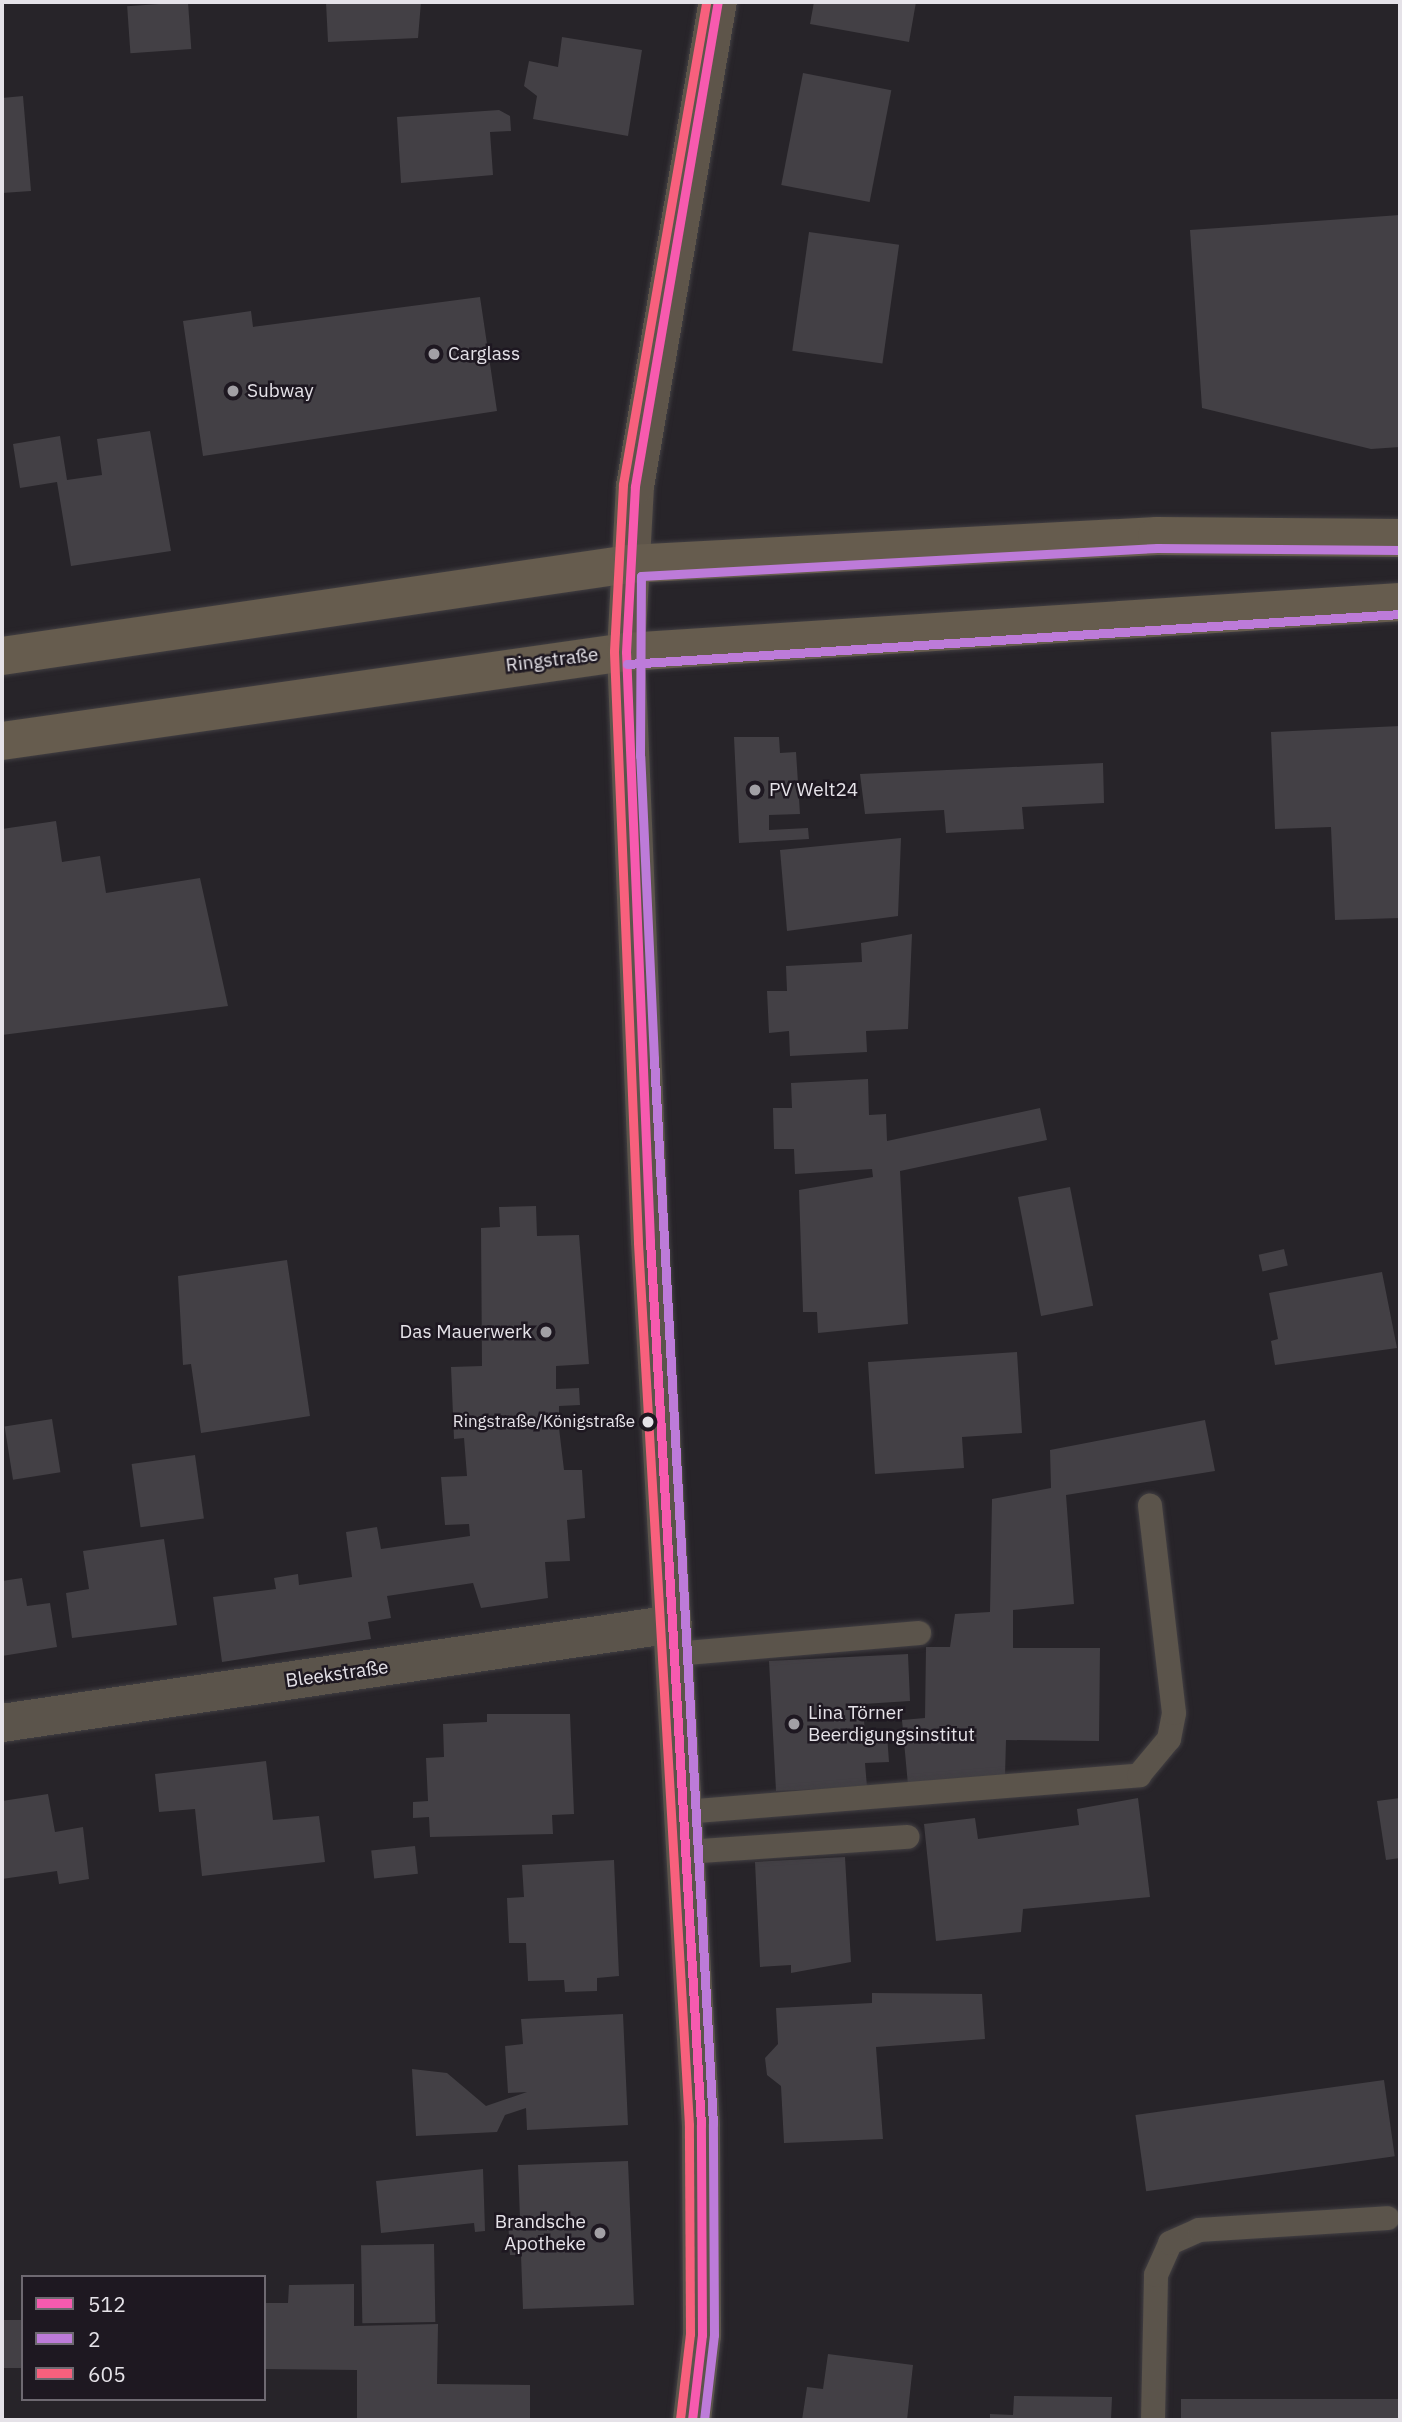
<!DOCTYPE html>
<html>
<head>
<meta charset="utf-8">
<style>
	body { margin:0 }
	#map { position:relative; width:1402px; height:2422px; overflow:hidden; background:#272429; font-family:"IBM Plex Sans",sans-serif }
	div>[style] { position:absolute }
	.building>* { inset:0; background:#434045; transform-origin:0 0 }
	.roads { filter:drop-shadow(0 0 2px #423f43) drop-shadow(0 0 2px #423f43) }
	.lane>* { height:24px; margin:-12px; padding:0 12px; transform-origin:12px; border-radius:12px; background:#5b544b }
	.street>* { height:38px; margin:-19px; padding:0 19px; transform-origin:19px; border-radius:19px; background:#5b544b }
	.secondary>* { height:38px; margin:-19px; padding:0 19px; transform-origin:19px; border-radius:19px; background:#5e554a }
	.primary>* { height:38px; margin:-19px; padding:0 19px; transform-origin:19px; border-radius:19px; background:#665c4e }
	.bus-1>* { height:9px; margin:-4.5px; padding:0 4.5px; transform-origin:4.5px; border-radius:4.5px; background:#f75aaf }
	.bus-2>* { height:9px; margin:-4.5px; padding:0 4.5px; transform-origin:4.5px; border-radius:4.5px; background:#bd7bd9 }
	.bus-3>* { height:9px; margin:-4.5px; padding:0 4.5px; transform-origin:4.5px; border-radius:4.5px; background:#f8607d }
	.dots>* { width:19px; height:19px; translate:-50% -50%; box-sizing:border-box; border:4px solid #1e1821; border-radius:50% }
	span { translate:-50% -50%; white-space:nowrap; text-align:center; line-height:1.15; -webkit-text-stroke:5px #1e1821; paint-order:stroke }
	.bus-label { font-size:17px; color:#e5e2e8 }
	.right { translate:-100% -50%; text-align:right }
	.poi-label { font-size:19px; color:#e5e2e8 }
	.left { translate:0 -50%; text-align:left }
	.street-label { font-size:19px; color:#e5e2e8 }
	.frame { position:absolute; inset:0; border:4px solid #e5e2e8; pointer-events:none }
	.legend { position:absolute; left:21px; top:2275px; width:245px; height:126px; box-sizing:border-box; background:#1e1821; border:2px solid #6e6971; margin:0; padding:9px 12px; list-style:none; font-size:21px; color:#e5e2e8 }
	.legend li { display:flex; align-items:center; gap:14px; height:35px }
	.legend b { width:35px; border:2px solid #6e6971 }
</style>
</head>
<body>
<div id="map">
	<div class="building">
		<i style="left:188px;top:2px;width:47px;height:61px;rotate:86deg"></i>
		<i style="clip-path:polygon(326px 2px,421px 2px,418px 38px,328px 42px)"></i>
		<i style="clip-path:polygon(814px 2px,916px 2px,909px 42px,810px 24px)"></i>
		<i style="clip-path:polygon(562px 37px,642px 50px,628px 136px,533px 119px,537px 96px,524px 86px,529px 61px,558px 67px)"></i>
		<i style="left:803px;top:73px;width:90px;height:114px;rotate:11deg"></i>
		<i style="clip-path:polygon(23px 96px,31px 191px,2px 193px,2px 98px)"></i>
		<i style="clip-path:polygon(499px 110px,510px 116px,511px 131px,490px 132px,493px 175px,401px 183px,397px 117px)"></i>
		<i style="clip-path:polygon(1400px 215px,1400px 447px,1371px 449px,1202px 408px,1190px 230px)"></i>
		<i style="left:809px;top:232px;width:91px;height:120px;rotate:8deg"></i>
		<i style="clip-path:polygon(480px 297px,497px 411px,203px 456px,183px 321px,251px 311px,253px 327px)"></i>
		<i style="clip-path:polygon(150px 431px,171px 551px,71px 566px,57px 482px,20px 488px,13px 444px,60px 436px,67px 480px,102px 475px,97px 439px)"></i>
		<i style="clip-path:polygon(1400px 726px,1400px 918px,1335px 920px,1331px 827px,1275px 829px,1271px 732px)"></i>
		<i style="clip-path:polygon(734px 737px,779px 737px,780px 753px,796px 752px,800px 814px,769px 815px,769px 830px,808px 828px,809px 839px,739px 843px)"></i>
		<i style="clip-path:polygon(1103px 763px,1104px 803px,1022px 807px,1024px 829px,946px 833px,944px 810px,865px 814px,860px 774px)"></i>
		<i style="clip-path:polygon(56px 821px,62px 862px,100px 856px,106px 893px,200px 878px,228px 1006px,2px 1035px,2px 829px)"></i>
		<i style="clip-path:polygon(901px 838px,898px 916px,787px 931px,780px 850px)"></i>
		<i style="clip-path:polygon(912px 934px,908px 1029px,866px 1031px,867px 1052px,790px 1056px,789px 1031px,769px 1033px,767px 991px,787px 991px,786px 966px,862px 962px,861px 943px)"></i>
		<i style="clip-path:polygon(868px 1079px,869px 1115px,886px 1114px,887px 1141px,1040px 1108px,1047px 1140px,900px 1171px,908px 1324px,818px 1333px,817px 1312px,803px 1312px,799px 1190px,873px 1177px,872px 1169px,795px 1174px,794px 1149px,774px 1149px,773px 1108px,792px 1108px,791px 1083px)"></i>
		<i style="left:1070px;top:1187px;width:121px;height:53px;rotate:79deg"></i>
		<i style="clip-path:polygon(536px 1206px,537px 1236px,579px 1235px,589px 1364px,556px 1366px,556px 1389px,579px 1388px,580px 1405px,559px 1406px,559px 1428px,564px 1470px,582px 1470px,585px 1518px,567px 1520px,570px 1561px,545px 1562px,548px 1598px,481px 1608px,473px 1583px,387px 1596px,391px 1618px,368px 1622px,371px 1639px,222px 1662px,213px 1597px,276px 1589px,274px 1578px,298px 1574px,299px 1585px,352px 1577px,346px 1532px,377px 1527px,381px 1549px,470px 1536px,469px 1524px,445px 1525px,441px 1477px,467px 1476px,464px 1438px,454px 1439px,451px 1367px,482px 1366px,481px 1228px,500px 1227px,499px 1207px)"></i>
		<i style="left:1284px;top:1249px;width:17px;height:26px;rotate:77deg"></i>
		<i style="clip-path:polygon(287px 1260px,310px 1416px,201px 1433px,191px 1364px,183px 1365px,178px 1276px)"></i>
		<i style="clip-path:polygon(1382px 1272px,1397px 1348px,1275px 1365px,1271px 1341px,1278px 1339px,1269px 1293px)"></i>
		<i style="clip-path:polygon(1017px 1352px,1022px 1433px,962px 1437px,964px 1468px,875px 1474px,868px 1362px)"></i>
		<i style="left:52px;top:1419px;width:54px;height:48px;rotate:81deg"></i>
		<i style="clip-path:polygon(1205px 1420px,1215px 1471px,1066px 1495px,1074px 1604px,1013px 1610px,1013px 1648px,1100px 1648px,1099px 1741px,1006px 1740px,1005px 1776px,908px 1785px,902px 1720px,925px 1718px,926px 1647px,950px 1647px,955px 1614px,990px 1612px,992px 1499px,1051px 1488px,1050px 1450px)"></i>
		<i style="left:195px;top:1455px;width:64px;height:64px;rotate:82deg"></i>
		<i style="clip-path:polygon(164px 1539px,177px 1625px,72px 1638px,66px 1593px,89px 1589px,83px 1551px)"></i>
		<i style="clip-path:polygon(22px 1578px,27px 1606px,50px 1603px,57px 1647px,2px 1656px,2px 1581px)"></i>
		<i style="clip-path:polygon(908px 1654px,910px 1701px,863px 1704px,865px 1735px,887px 1734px,889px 1762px,865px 1763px,867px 1787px,776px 1791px,769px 1661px)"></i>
		<i style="clip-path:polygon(487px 1714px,570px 1714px,574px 1814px,552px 1815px,553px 1834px,430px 1837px,429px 1817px,413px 1818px,413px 1802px,428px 1801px,426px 1758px,444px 1757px,443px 1724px,487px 1722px)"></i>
		<i style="clip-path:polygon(266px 1761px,273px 1820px,319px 1816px,325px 1862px,202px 1876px,195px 1809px,159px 1812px,155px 1774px)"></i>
		<i style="clip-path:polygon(48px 1794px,55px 1832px,83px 1827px,89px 1879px,59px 1884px,57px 1871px,2px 1879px,2px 1801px)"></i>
		<i style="clip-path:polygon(1138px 1798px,1150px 1897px,1023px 1909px,1021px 1932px,936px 1941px,924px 1824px,975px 1818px,978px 1839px,1079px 1825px,1077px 1809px)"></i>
		<i style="clip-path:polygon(1400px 1798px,1400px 1858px,1386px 1860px,1377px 1801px)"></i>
		<i style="left:415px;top:1846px;width:28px;height:44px;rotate:84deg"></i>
		<i style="clip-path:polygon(845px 1857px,851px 1962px,791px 1973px,791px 1965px,760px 1967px,755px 1862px)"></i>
		<i style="clip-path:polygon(614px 1860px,619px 1976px,597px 1978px,597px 1991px,565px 1992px,564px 1980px,528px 1981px,526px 1943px,509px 1943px,507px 1898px,524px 1897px,522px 1865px)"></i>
		<i style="clip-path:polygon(872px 1993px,982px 1994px,985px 2039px,876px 2047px,883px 2139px,784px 2143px,781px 2086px,767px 2075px,765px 2058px,778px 2044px,776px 2008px,872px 2003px)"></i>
		<i style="clip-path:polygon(623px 2014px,628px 2125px,527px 2130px,526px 2108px,505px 2115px,497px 2132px,416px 2136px,412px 2069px,447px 2073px,486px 2106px,527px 2092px,508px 2093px,505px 2046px,523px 2044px,521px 2019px)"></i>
		<i style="left:1384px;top:2080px;width:77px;height:251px;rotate:82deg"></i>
		<i style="clip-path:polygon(628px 2161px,634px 2305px,523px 2309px,521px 2255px,510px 2255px,508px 2219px,520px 2219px,518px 2165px)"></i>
		<i style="clip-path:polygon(483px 2169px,485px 2231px,475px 2232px,474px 2223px,381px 2233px,376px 2181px)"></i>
		<i style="left:434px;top:2244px;width:78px;height:73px;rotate:89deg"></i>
		<i style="clip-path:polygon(354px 2284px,354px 2326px,438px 2324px,437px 2384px,530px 2385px,530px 2420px,357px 2420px,357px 2370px,264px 2369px,264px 2303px,288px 2303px,289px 2285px)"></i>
		<i style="left:2px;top:2320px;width:21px;height:48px"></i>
		<i style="clip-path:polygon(828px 2354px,913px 2365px,907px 2420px,802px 2420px,807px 2387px,823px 2389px)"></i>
		<i style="clip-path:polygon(1014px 2396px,1112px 2397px,1111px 2420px,990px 2420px,990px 2414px,1013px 2415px)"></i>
		<i style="left:1181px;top:2399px;width:219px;height:21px"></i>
	</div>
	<div class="roads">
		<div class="lane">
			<i style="left:675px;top:1654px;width:245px;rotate:-4.9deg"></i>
			<i style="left:684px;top:1812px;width:457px;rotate:-4.6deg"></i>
			<i style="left:1139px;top:1775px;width:47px;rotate:-50.2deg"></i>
			<i style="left:1169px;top:1739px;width:26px;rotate:-79deg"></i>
			<i style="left:1174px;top:1713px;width:209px;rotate:-96.6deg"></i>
			<i style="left:686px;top:1852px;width:222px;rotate:-3.9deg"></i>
			<i style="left:1153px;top:2420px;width:145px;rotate:-88.8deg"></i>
			<i style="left:1156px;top:2275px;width:35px;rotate:-66deg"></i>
			<i style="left:1170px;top:2243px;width:32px;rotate:-24deg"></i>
			<i style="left:1199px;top:2230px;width:189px;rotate:-3.6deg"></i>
		</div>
		<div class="street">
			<i style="left:626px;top:652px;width:589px;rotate:87.67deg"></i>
			<i style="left:650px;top:1241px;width:885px;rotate:86.7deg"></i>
			<i style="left:701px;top:2125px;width:210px;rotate:89.7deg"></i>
			<i style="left:702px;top:2335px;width:86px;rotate:96.7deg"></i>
			<i style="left:2px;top:1723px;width:678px;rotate:-8.39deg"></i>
		</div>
		<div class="secondary">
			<i style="left:626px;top:652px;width:166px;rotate:-86.9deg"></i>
			<i style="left:635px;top:486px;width:491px;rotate:-80.3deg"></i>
		</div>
		<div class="primary">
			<i style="left:2px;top:656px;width:634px;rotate:-8.35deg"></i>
			<i style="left:629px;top:564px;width:529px;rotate:-3.04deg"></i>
			<i style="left:1157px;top:536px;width:243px;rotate:0.5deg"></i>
			<i style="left:2px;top:741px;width:630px;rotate:-8.12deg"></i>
			<i style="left:626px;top:652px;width:776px;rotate:-3.7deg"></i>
		</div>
	</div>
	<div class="bus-1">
		<i style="left:692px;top:2420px;width:86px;rotate:-83.3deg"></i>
		<i style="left:702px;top:2335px;width:210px;rotate:-90.3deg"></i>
		<i style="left:701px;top:2125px;width:885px;rotate:-93.3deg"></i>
		<i style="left:650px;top:1241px;width:589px;rotate:-92.33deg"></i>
		<i style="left:626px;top:652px;width:166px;rotate:-86.9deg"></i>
		<i style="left:635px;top:486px;width:491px;rotate:-80.3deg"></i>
	</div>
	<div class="bus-2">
		<i style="left:627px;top:664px;width:775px;rotate:-3.7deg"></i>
		<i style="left:704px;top:2420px;width:86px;rotate:-83.3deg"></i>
		<i style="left:714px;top:2335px;width:211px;rotate:-90.3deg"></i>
		<i style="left:713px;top:2124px;width:1067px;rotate:-93.17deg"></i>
		<i style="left:654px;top:1059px;width:303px;rotate:-92.6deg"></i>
		<i style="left:640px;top:756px;width:180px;rotate:-89.7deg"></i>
		<i style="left:641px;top:576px;width:517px;rotate:-3.11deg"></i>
		<i style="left:1157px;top:548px;width:243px;rotate:0.5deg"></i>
	</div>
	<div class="bus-3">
		<i style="left:680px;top:2419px;width:86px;rotate:-83.3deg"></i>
		<i style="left:690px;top:2334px;width:209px;rotate:-90.3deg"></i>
		<i style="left:689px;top:2125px;width:884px;rotate:-93.31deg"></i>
		<i style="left:638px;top:1242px;width:591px;rotate:-92.33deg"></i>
		<i style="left:614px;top:651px;width:167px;rotate:-86.9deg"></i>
		<i style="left:623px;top:484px;width:489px;rotate:-80.2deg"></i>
	</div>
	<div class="dots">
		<i style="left:434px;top:354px;background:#a2a0a5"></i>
		<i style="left:233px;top:391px;background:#a2a0a5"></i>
		<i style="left:755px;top:790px;background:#a2a0a5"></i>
		<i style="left:546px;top:1332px;background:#a2a0a5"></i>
		<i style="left:648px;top:1422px;background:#e5e2e8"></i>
		<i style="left:794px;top:1724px;background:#a2a0a5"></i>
		<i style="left:600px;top:2233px;background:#a2a0a5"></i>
	</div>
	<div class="bus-label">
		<span class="right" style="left:635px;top:1422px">Ringstraße/Königstraße</span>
	</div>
	<div class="poi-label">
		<span class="left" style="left:448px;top:354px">Carglass</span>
		<span class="left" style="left:247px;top:391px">Subway</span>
		<span class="left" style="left:769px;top:790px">PV Welt24</span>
		<span class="right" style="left:532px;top:1332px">Das Mauerwerk</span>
		<span class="left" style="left:808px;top:1724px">Lina Törner<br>Beerdigungsinstitut</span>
		<span class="right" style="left:586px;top:2233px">Brandsche<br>Apotheke</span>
	</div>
	<div class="street-label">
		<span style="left:552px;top:660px;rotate:-7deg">Ringstraße</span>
		<span style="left:337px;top:1674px;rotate:-8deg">Bleekstraße</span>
	</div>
	<div class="frame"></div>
	<ul class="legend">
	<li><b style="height:9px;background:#f75aaf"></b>512</li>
	<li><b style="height:9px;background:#bd7bd9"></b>2</li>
	<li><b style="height:9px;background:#f8607d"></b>605</li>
	</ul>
</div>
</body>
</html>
